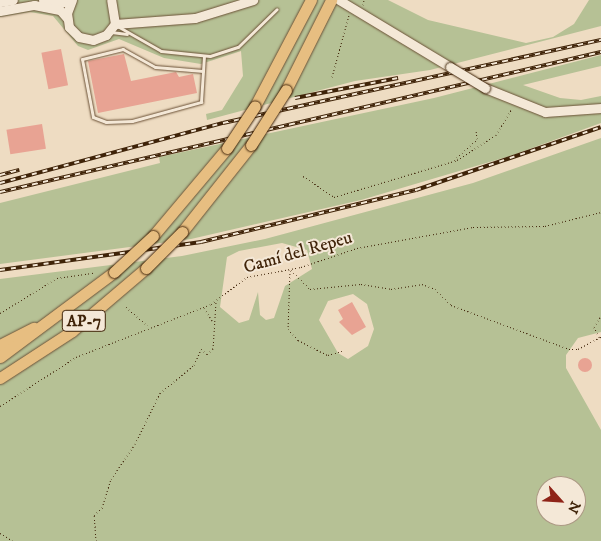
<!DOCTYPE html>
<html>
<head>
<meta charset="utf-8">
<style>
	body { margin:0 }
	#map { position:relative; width:601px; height:541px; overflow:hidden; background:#eedcc2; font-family:"IM FELL DW Pica",serif }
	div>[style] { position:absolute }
	.green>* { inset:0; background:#b6c195 }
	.building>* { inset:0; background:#e8a393; transform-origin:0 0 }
	.round { border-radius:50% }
	.path>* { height:1px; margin-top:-0.5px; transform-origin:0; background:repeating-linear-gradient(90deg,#3f2308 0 1px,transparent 0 3.5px) }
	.roads { filter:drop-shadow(0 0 1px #6b5136) drop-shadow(0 0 1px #6b5136) }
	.lane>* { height:3px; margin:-1.5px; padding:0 1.5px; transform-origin:1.5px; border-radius:1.5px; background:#f4e8d7 }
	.secondary>* { height:9px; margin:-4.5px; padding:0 4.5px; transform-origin:4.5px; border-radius:4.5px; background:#f4e8d7 }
	.highway>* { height:11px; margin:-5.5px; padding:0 5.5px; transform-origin:5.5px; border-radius:5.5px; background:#e7be81 }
	.rail>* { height:4px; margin-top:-2px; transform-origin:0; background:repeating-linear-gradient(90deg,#f4e8d7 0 5.5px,#3f2308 0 11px); box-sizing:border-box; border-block:1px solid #3f2308 }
	.bridges { filter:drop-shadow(0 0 1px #3f2308) drop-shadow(0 0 1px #3f2308) }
	.secondary-bridge>* { height:9px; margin:-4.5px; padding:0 4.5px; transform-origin:4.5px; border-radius:4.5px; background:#f4e8d7 }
	.highway-bridge>* { height:11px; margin:-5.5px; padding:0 5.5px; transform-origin:5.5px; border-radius:5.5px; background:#e7be81 }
	span { translate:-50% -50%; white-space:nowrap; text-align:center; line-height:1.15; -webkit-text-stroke:4px #f4e8d7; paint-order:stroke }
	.shield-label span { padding:1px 4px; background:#f4e8d7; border:1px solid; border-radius:4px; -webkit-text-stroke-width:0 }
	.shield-label { font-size:16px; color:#3f2308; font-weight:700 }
	.street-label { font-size:18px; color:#3f2308 }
	.north { position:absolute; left:536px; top:476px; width:50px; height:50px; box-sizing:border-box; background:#f4e8d7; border:1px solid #ac9984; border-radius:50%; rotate:116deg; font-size:14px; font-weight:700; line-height:20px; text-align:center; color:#3f2308 }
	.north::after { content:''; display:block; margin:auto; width:18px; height:22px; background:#8f2418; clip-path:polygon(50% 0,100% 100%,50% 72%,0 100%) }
</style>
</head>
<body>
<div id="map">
	<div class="green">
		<i style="clip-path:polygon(0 0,388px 0,428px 20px,526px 43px,553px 37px,574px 24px,589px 0,601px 0,601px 26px,430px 70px,355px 81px,207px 120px,206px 114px,222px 110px,243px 76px,241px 51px,201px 64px,164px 58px,119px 39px,88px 50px,78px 46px,53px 16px,30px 12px,0 17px)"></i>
		<i style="clip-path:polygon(601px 55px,601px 66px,523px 85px,560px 98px,581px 100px,601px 96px,601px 123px,513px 155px,361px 200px,191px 239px,0 264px,0 203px,160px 163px,159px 157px,434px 98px)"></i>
		<i style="clip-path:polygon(evenodd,601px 138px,601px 332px,578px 338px,566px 355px,566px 368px,601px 430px,601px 541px,0 541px,0 279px,182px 256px,265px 239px,473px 183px,601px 138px,282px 243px,307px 250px,312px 269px,285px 286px,274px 318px,266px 320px,260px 315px,258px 292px,249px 320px,239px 323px,220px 307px,227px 257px,239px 251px,282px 243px,601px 138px,353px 294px,367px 304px,374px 329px,368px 346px,348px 359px,338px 353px,319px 320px,328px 301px,353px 294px,601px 138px,546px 486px,576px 486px,576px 516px,546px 516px,546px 486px)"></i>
	</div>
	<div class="building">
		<i style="left:61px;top:49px;width:37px;height:20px;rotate:79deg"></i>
		<i style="clip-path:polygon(124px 54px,131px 81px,176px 72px,179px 77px,193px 74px,197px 93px,98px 113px,88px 61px)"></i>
		<i style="left:42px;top:124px;width:25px;height:36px;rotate:81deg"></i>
		<i style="clip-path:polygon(352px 302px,366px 327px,352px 335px,339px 322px,343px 319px,338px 310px)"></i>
		<i class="round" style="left:578px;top:358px;width:14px;height:14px"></i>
	</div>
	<div class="path">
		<i style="left:363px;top:5px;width:5px;rotate:-79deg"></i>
		<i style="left:332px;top:77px;width:64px;rotate:-74.7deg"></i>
		<i style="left:454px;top:160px;width:31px;rotate:-42deg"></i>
		<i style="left:477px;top:139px;width:9px;rotate:-96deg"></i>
		<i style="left:303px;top:176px;width:37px;rotate:34deg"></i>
		<i style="left:334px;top:197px;width:128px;rotate:-16.7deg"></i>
		<i style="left:457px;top:160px;width:46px;rotate:-32.7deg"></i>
		<i style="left:496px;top:135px;width:31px;rotate:-59deg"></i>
		<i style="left:290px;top:270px;width:59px;rotate:91.9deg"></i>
		<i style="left:288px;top:329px;width:15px;rotate:48deg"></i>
		<i style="left:298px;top:340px;width:34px;rotate:27deg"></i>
		<i style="left:328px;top:355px;width:15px;rotate:-16deg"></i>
		<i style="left:291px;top:270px;width:27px;rotate:45deg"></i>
		<i style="left:310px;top:289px;width:51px;rotate:-5.6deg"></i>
		<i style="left:361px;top:284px;width:30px;rotate:9deg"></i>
		<i style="left:391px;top:289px;width:31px;rotate:-9deg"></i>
		<i style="left:422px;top:284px;width:14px;rotate:21deg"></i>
		<i style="left:435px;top:289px;width:23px;rotate:45deg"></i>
		<i style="left:451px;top:305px;width:126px;rotate:20.4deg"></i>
		<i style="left:569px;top:349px;width:9px"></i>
		<i style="left:578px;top:349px;width:26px;rotate:-28deg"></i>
		<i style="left:126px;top:307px;width:28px;rotate:41deg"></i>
		<i style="left:204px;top:308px;width:17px;rotate:57deg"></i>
		<i style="left:0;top:313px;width:67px;rotate:-31.6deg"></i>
		<i style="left:57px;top:278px;width:37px;rotate:-8deg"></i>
		<i style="left:599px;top:337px;width:11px;rotate:-117deg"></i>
		<i style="left:594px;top:327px;width:13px;rotate:-58deg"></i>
		<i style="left:0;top:406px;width:90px;rotate:-32.8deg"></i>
		<i style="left:76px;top:357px;width:145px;rotate:-21.4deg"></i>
		<i style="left:211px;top:304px;width:45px;rotate:-36.9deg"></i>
		<i style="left:247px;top:277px;width:55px;rotate:-10.5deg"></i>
		<i style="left:301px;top:267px;width:59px;rotate:-18.7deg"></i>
		<i style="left:357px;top:248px;width:118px;rotate:-10.3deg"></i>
		<i style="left:473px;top:227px;width:72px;rotate:-0.8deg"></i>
		<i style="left:545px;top:226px;width:58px;rotate:-14deg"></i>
		<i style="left:0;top:533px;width:15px;rotate:32deg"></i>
		<i style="left:96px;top:541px;width:26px;rotate:-94deg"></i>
		<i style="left:94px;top:515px;width:11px;rotate:-41deg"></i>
		<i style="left:102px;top:508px;width:30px;rotate:-73deg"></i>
		<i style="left:111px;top:479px;width:42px;rotate:-55.6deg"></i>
		<i style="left:135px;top:444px;width:57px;rotate:-63.9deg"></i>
		<i style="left:160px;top:393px;width:44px;rotate:-39.5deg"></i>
		<i style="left:194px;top:365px;width:17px;rotate:-66deg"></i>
		<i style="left:201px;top:349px;width:8px;rotate:40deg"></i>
		<i style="left:207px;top:354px;width:8px;rotate:-40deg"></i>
		<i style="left:213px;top:349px;width:48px;rotate:-86.4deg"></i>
	</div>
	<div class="roads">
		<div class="lane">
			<i style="left:119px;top:27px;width:48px;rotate:29.7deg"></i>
			<i style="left:161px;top:51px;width:49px;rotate:5.8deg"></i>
			<i style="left:210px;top:56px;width:29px;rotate:-18deg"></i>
			<i style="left:238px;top:47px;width:54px;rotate:-44.3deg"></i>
			<i style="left:111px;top:32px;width:16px;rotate:7deg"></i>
			<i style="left:203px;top:71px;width:48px;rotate:-175.2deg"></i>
			<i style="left:155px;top:67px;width:37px;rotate:-151deg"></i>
			<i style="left:123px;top:49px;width:42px;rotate:166.3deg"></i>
			<i style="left:82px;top:59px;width:59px;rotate:79.3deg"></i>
			<i style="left:93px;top:117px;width:14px;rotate:21deg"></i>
			<i style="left:106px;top:122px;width:26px;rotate:-2deg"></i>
			<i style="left:132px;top:121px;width:72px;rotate:-15.4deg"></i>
			<i style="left:201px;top:102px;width:46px;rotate:-86.3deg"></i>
		</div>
		<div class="secondary">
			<i style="left:43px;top:0;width:27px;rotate:6deg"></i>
			<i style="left:72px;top:0;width:14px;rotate:111deg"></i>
			<i style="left:67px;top:13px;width:14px;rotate:82deg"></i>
			<i style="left:69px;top:27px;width:14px;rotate:45deg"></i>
			<i style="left:79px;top:37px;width:14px;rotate:12deg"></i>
			<i style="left:93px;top:40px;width:14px;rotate:-21deg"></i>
			<i style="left:106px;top:35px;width:14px;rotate:-51deg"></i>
			<i style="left:115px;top:24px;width:24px;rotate:-99deg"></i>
			<i style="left:339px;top:0;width:130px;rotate:31.1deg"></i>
			<i style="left:0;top:2px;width:13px;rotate:-9deg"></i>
			<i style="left:0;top:11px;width:35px;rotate:-10deg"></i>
			<i style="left:34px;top:5px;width:26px;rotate:11deg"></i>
			<i style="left:60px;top:10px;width:11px;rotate:49deg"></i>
			<i style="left:115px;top:24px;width:80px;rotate:-4.3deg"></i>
			<i style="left:195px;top:18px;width:61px;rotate:-17.2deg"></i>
			<i style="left:485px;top:88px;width:65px;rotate:21.8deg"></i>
			<i style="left:545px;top:112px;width:56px;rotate:-4.1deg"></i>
		</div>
		<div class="highway">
			<i style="left:286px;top:90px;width:101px;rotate:-63.4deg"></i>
			<i style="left:255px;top:106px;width:120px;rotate:-62.2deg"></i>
			<i style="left:182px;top:232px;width:111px;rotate:-51.6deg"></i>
			<i style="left:153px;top:236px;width:115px;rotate:-49.9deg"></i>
			<i style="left:0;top:345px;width:38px;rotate:-27deg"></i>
			<i style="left:0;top:357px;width:142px;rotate:-36.7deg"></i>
			<i style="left:0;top:378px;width:86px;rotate:-33.1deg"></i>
			<i style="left:72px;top:331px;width:97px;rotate:-40.4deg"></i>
		</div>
	</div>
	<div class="rail">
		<i style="left:295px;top:98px;width:105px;rotate:-11deg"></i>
		<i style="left:0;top:175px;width:20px;rotate:-15deg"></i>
		<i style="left:0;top:183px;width:231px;rotate:-15.1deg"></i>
		<i style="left:223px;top:123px;width:387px;rotate:-12.4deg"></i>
		<i style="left:0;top:192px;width:617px;rotate:-13.11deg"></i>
		<i style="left:0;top:270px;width:203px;rotate:-7.9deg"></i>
		<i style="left:201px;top:242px;width:221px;rotate:-13.6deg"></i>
		<i style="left:416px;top:190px;width:195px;rotate:-18.8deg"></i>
	</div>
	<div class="bridges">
		<div class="secondary-bridge">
			<i style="left:450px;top:67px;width:41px;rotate:31deg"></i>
		</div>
		<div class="highway-bridge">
			<i style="left:251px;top:145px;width:65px;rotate:-57.5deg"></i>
			<i style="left:227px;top:148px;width:50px;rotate:-56.3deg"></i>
			<i style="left:146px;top:268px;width:51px;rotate:-45deg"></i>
			<i style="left:114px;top:272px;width:53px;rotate:-42.7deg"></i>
		</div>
	</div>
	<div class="shield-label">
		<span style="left:84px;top:321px">AP-7</span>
	</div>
	<div class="street-label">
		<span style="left:298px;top:253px;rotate:-16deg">Camí del Repeu</span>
	</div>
	<div class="north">N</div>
</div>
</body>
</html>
